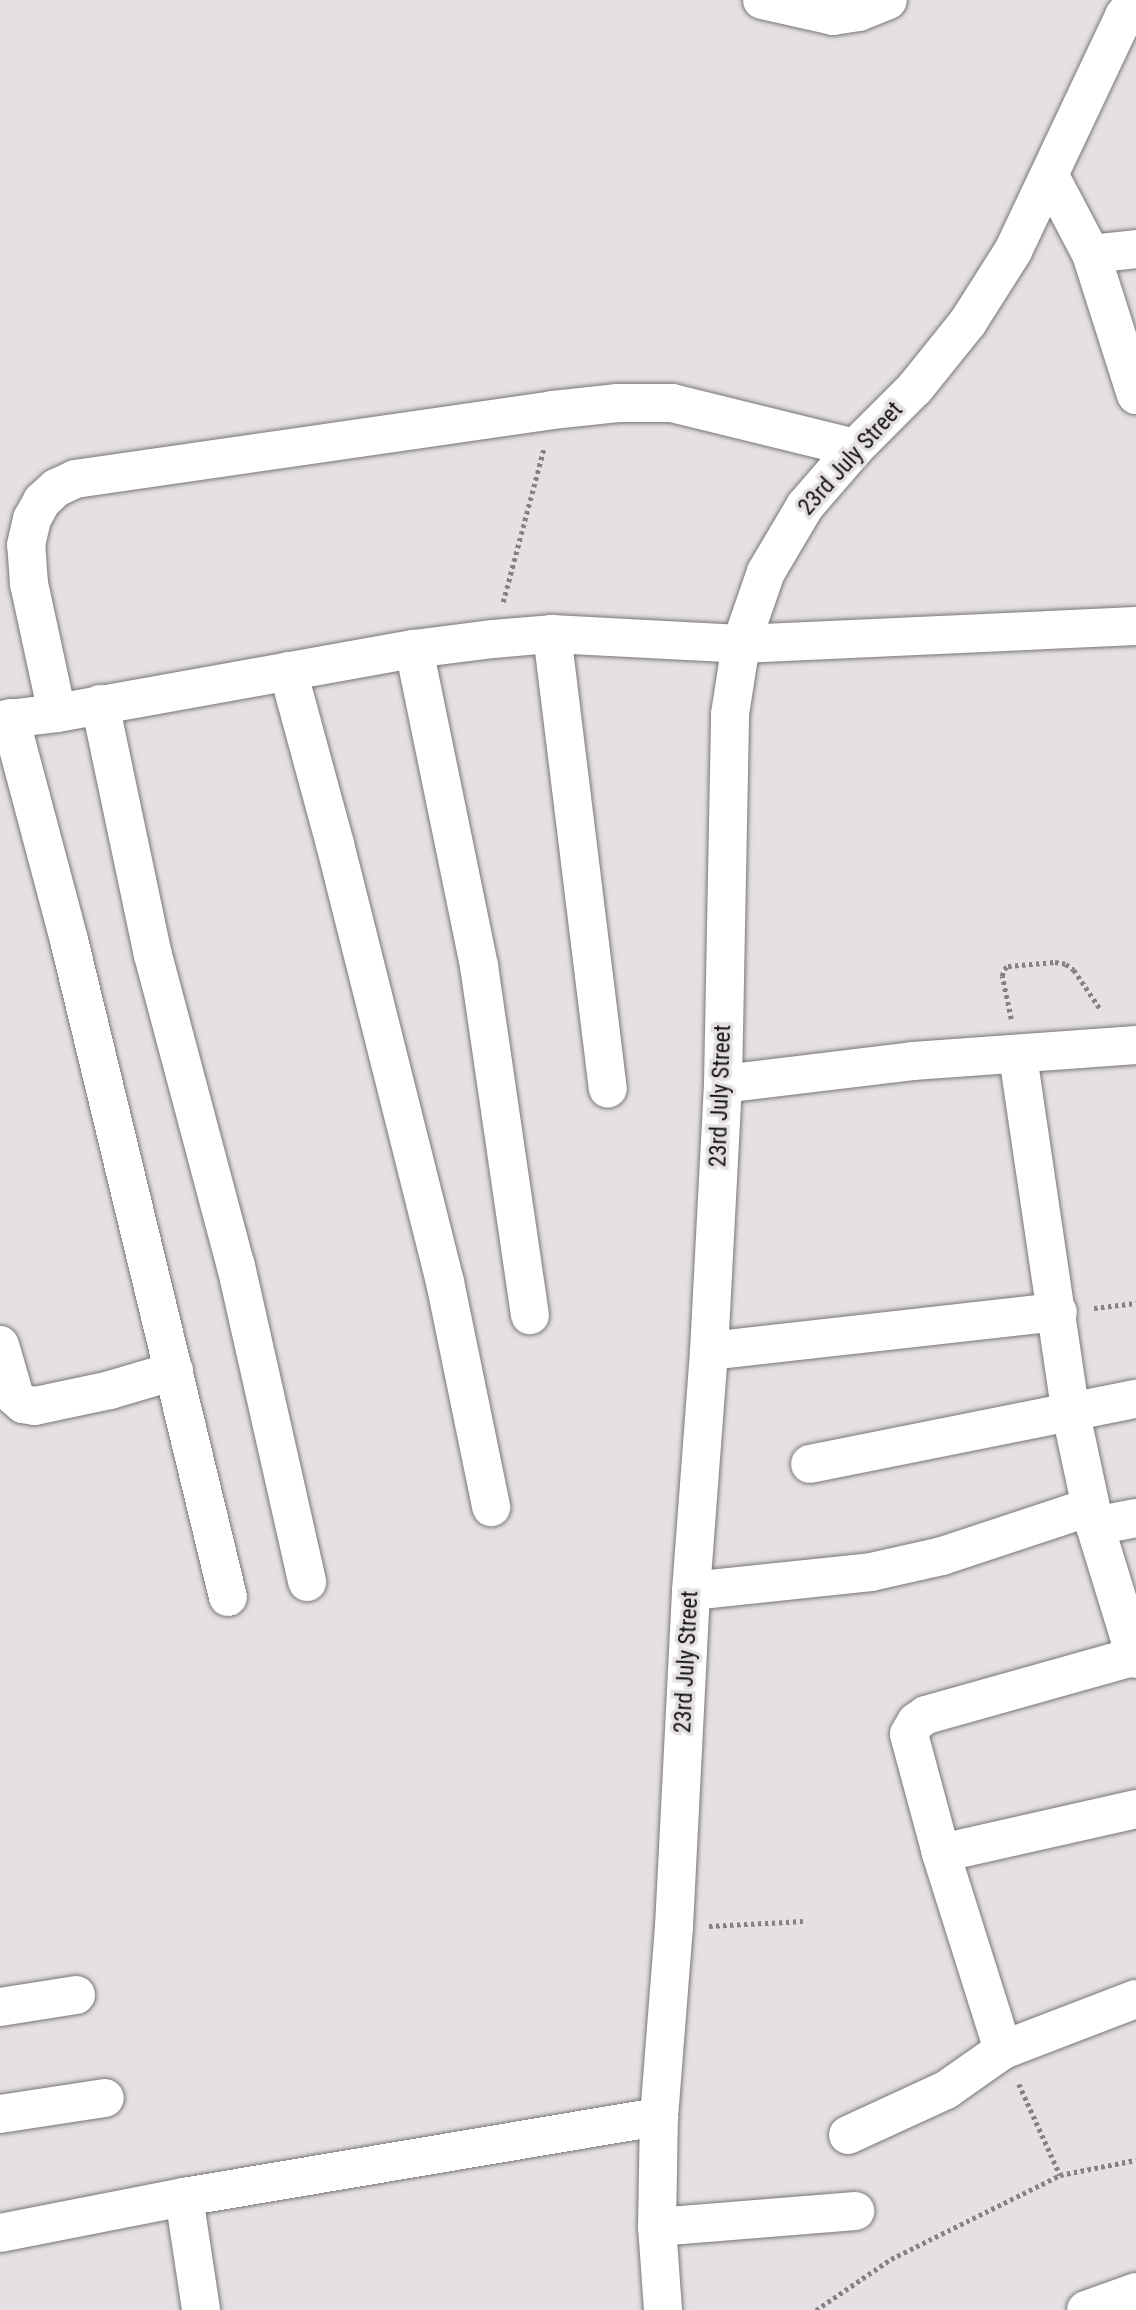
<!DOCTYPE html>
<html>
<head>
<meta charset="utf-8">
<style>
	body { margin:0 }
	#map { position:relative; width:1136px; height:2310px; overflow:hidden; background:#e4e0e3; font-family:"Roboto Condensed",sans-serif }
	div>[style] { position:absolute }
	.path>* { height:4.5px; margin-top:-2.25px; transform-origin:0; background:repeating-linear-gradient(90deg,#858285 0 3.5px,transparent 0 7px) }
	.roads { filter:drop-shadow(0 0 2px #787578) drop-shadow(0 0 2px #787578) }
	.minor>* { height:38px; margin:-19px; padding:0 19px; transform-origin:19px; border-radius:19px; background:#fff }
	span { translate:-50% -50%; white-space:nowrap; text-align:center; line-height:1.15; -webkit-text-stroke:7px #e4e0e3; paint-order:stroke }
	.street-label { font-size:23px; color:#141314 }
</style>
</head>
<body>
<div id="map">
	<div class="path">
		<i style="left:503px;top:602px;width:159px;rotate:-75.1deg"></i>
		<i style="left:1011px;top:1019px;width:44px;rotate:-101.8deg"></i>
		<i style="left:1002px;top:976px;width:7px;rotate:-74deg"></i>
		<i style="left:1004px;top:969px;width:5px;rotate:-37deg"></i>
		<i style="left:1008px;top:966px;width:47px;rotate:-4.9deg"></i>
		<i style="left:1055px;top:962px;width:11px;rotate:10deg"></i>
		<i style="left:1066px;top:964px;width:10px;rotate:37deg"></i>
		<i style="left:1074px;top:970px;width:48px;rotate:56deg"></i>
		<i style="left:1094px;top:1308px;width:42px;rotate:-6.8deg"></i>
		<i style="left:709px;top:1926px;width:94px;rotate:-3deg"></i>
		<i style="left:1019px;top:2084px;width:100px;rotate:65.7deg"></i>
		<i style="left:816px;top:2310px;width:91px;rotate:-34.2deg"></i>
		<i style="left:891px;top:2259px;width:189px;rotate:-26.4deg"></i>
		<i style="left:1060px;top:2175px;width:77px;rotate:-11.2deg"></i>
	</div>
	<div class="roads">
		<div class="minor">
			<i style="left:762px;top:0;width:73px;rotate:12.7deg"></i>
			<i style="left:833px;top:16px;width:26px;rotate:-9deg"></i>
			<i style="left:859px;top:12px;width:31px;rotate:-22deg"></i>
			<i style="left:1050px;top:176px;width:88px;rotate:62.3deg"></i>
			<i style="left:1091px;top:254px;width:148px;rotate:72.3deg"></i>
			<i style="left:1091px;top:254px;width:45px;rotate:-6.3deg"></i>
			<i style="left:552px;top:634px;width:458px;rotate:83deg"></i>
			<i style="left:414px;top:649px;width:324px;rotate:78.4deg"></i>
			<i style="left:479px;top:966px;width:353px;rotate:81.7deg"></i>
			<i style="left:288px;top:671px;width:179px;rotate:74.8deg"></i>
			<i style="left:335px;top:844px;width:452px;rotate:75.9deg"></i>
			<i style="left:445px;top:1282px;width:230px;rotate:78.4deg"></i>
			<i style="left:100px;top:704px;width:257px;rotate:78.1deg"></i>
			<i style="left:153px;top:955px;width:322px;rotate:75.1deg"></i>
			<i style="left:236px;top:1266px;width:324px;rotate:77.3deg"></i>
			<i style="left:57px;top:713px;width:132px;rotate:-102.2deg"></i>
			<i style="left:29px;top:584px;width:39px;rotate:-94deg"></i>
			<i style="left:26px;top:545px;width:27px;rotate:-77deg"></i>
			<i style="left:32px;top:519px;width:21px;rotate:-61deg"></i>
			<i style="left:42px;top:501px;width:19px;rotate:-43deg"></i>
			<i style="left:56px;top:488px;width:21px;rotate:-25deg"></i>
			<i style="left:75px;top:479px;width:482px;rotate:-8.2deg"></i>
			<i style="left:552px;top:410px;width:66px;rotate:-6.1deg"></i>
			<i style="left:618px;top:403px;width:54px"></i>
			<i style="left:672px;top:403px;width:188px;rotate:13.8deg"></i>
			<i style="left:10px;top:718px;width:230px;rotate:75.1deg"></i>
			<i style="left:69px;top:940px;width:676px;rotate:76.4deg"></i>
			<i style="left:0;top:720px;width:57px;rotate:-7deg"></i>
			<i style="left:57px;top:713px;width:363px;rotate:-10.2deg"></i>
			<i style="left:414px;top:649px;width:80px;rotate:-7.2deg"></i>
			<i style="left:493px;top:639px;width:59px;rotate:-4.8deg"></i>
			<i style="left:552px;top:634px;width:189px;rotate:3deg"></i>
			<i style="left:741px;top:644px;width:395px;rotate:-2.6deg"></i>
			<i style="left:1018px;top:1056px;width:362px;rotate:81.6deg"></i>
			<i style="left:1071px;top:1414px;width:115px;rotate:77.9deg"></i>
			<i style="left:1095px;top:1526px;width:139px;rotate:72.9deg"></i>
			<i style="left:723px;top:1084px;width:191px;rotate:-6.9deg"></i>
			<i style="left:913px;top:1061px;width:224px;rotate:-4.1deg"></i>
			<i style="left:0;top:1345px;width:54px;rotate:73.9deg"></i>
			<i style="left:15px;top:1397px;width:11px;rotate:41deg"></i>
			<i style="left:23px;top:1404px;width:12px;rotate:9deg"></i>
			<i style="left:35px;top:1406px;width:77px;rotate:-12deg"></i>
			<i style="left:110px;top:1390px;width:67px;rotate:-16.5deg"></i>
			<i style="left:709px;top:1351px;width:351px;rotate:-6.4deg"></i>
			<i style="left:810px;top:1464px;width:332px;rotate:-11.3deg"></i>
			<i style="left:1095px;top:1526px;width:42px;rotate:-11deg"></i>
			<i style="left:691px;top:1591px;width:181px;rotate:-6deg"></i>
			<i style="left:871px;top:1572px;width:73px;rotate:-12.7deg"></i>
			<i style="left:942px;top:1556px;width:156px;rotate:-18.3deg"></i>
			<i style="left:941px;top:1853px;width:200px;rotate:-12.7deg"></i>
			<i style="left:0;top:2007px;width:77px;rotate:-9deg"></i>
			<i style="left:1003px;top:2050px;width:207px;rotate:-107.5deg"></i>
			<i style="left:941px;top:1853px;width:123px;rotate:-105.1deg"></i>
			<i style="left:909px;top:1734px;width:14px;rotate:-60deg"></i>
			<i style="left:916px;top:1722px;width:12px;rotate:-35deg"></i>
			<i style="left:926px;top:1715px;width:218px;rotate:-15.7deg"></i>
			<i style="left:0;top:2114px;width:106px;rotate:-8.7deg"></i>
			<i style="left:848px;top:2135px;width:108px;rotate:-24.7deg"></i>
			<i style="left:946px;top:2090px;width:70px;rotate:-35.1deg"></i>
			<i style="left:1003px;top:2050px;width:142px;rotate:-21deg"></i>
			<i style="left:184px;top:2197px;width:114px;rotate:81.4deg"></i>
			<i style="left:657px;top:2227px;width:199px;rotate:-4.6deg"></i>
			<i style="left:0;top:2233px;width:187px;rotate:-11.1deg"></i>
			<i style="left:184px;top:2197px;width:482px;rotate:-9.6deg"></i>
			<i style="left:663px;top:2310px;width:83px;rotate:-94.1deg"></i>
			<i style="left:657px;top:2227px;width:110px;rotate:-89deg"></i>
			<i style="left:659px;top:2117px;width:191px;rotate:-85.5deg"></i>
			<i style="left:674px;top:1927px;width:336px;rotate:-87.1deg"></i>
			<i style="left:691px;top:1591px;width:241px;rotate:-85.7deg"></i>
			<i style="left:709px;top:1351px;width:267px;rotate:-87deg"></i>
			<i style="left:723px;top:1084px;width:370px;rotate:-88.9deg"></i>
			<i style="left:730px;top:714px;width:71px;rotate:-81.1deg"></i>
			<i style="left:741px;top:644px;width:76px;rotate:-70.9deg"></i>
			<i style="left:766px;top:572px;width:77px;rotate:-59.4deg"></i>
			<i style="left:805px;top:506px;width:77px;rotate:-49.2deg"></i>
			<i style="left:855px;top:448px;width:85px;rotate:-45deg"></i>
			<i style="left:915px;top:388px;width:85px;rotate:-51.2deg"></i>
			<i style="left:968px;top:322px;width:84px;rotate:-57.6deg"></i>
			<i style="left:1013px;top:251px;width:260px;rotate:-64.7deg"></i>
			<i style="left:1124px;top:16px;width:20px;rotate:-53deg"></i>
			<i style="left:1086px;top:2310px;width:53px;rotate:-19.8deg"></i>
		</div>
	</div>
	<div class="street-label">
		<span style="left:851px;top:459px;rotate:-48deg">23rd July Street</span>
		<span style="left:721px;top:1096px;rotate:-88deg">23rd July Street</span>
		<span style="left:687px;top:1662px;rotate:-87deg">23rd July Street</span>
	</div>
</div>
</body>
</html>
